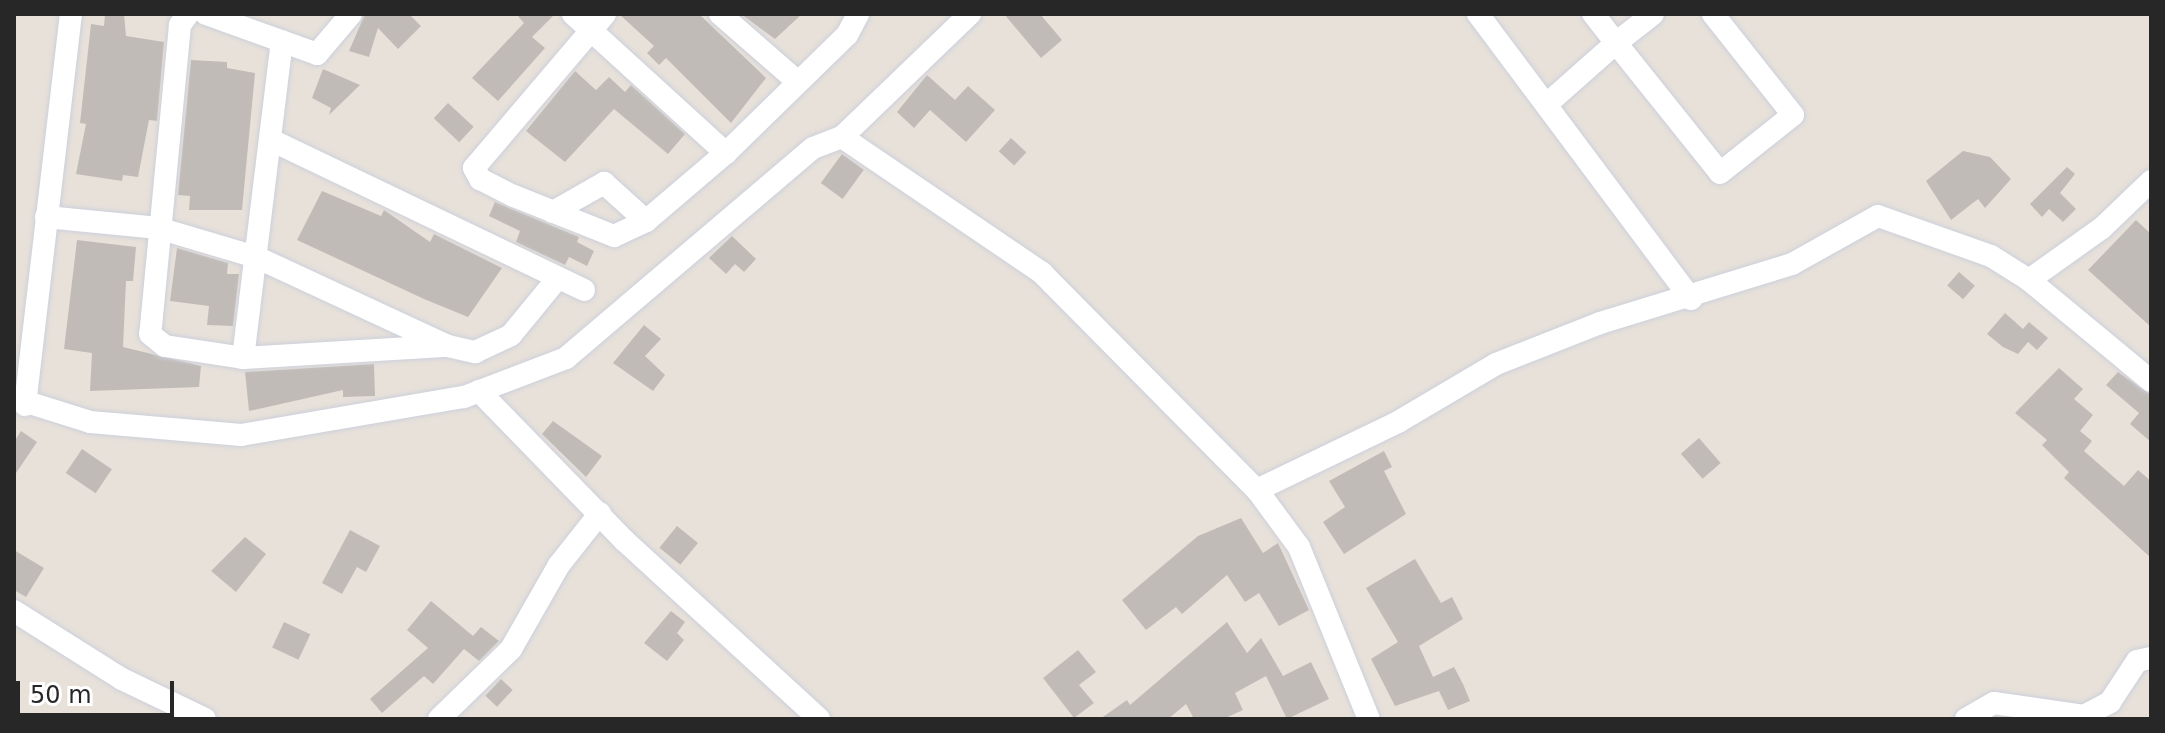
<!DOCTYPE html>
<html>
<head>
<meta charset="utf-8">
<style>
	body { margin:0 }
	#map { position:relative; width:2165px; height:733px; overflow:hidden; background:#e8e1da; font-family:"DejaVu Sans",sans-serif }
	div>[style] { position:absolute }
	.building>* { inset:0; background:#c1bbb7; transform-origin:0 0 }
	.roads { filter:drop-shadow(0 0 2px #ccd0db) drop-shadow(0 0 2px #ccd0db) }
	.minor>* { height:22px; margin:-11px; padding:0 11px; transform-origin:11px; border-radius:11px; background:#fff }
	span { translate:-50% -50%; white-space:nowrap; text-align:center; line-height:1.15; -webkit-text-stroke:6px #fff; paint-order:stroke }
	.frame { position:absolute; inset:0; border:16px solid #272727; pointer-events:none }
	.scale { position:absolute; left:16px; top:681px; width:158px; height:36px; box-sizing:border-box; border:4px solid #272727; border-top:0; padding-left:10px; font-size:24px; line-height:28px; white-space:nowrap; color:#272727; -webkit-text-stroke:6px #fff; paint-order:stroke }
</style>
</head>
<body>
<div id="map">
	<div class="building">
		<i style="clip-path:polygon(105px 14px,124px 14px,126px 36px,164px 42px,157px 121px,149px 120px,138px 177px,123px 175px,122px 181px,76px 174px,86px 124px,80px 123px,91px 24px,104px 26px)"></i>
		<i style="clip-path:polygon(365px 14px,409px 14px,421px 26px,398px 49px,378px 28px,369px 57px,349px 51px)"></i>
		<i style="clip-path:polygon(516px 14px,555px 14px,532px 37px,545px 48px,498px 101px,472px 78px,524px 23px)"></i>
		<i style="clip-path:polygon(619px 14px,699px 14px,766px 78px,731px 123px,666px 58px,659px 65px,647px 53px,654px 46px)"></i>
		<i style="clip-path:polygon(741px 14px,802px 14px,775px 39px)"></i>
		<i style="clip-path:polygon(1004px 14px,1040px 14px,1062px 40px,1041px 58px)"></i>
		<i style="clip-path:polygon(191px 60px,227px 62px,227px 68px,255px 73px,242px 210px,189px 210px,190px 196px,178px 195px)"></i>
		<i style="clip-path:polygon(323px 69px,360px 85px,329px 115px,331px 108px,312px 98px)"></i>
		<i style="clip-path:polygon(575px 71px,596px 90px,609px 77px,625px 92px,631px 85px,685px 134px,668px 154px,614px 109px,565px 162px,526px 131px)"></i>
		<i style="clip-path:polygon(927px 75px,955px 100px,968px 86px,995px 110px,966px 142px,930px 110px,914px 128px,897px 112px)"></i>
		<i style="left:448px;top:103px;width:35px;height:21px;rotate:43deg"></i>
		<i style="left:1011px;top:138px;width:21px;height:18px;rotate:43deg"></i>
		<i style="clip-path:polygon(1963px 151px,1990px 157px,2011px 179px,1985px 208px,1978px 199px,1951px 220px,1926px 181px)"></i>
		<i style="left:842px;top:154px;width:27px;height:36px;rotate:36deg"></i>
		<i style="clip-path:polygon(2067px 167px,2075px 174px,2060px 193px,2076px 209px,2063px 222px,2049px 209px,2042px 217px,2030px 204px)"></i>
		<i style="clip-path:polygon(322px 191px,381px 216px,384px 210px,430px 242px,434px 234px,502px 268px,468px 317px,424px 299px,297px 240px)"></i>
		<i style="clip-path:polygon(495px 202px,579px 237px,577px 242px,594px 251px,587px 266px,569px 257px,565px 265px,516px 242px,520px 231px,489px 216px)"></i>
		<i style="clip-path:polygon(2136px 220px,2151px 234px,2151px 327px,2088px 270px)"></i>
		<i style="clip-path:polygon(732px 236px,756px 259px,744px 272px,735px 264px,726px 274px,709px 258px)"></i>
		<i style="clip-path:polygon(77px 240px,136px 247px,133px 281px,126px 281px,123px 347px,201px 366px,199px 387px,90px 391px,92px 353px,64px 349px)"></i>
		<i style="clip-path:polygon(177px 248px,228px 263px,227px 274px,239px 274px,233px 326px,207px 325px,209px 306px,170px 301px)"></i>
		<i style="left:1959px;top:272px;width:21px;height:18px;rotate:41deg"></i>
		<i style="clip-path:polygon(2005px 313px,2023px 329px,2029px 322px,2048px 338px,2037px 350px,2028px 342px,2018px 354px,2003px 347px,1987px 334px)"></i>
		<i style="clip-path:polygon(644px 325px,661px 339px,645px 356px,665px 375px,653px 391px,613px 363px)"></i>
		<i style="clip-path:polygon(374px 364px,375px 396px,343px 397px,343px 390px,249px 411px,245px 372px)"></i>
		<i style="clip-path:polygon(2059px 368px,2083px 389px,2074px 399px,2093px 415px,2080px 431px,2092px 441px,2084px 451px,2124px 486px,2138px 470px,2151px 481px,2151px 558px,2064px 478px,2069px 472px,2042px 445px,2047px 440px,2015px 413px)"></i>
		<i style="clip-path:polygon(2118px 372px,2151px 395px,2151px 442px,2130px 424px,2139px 413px,2106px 385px)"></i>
		<i style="clip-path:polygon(553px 421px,602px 456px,586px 477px,542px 434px)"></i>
		<i style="clip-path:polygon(21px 431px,37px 442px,14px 476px,14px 442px)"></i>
		<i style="left:1699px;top:438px;width:33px;height:24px;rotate:49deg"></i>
		<i style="left:82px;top:449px;width:36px;height:29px;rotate:34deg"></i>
		<i style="clip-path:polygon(1384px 451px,1392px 467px,1384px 471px,1406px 514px,1344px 554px,1323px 522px,1345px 507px,1329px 481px)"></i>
		<i style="clip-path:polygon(1241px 518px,1263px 553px,1278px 543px,1309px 610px,1279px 626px,1259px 593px,1245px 602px,1227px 575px,1182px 614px,1176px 607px,1146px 630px,1122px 600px,1198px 536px)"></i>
		<i style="left:677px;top:526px;width:27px;height:28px;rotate:39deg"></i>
		<i style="clip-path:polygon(350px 530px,380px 546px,366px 572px,357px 567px,342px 594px,322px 583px)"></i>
		<i style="clip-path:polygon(245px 537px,266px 554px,236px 592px,211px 571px)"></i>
		<i style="clip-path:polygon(14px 550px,44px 568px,26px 597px,14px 590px)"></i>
		<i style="clip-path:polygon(1415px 559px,1441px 603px,1452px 597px,1463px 619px,1419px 646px,1433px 677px,1454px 667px,1463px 684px,1470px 701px,1448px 710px,1439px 691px,1395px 706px,1371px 659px,1398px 642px,1366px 588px)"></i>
		<i style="clip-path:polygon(431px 601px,473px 636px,481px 627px,499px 641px,479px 661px,464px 649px,433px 684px,424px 676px,382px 713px,370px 699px,428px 648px,407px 630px)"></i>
		<i style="clip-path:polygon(671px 611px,685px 622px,677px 633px,684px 640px,667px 661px,644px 643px)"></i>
		<i style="left:284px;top:622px;width:29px;height:28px;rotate:25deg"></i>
		<i style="clip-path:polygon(1227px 622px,1247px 653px,1261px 638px,1283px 676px,1311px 662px,1329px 699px,1287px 719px,1266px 676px,1235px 693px,1243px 710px,1223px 719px,1194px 719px,1186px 704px,1168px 719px,1100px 719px,1127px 700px,1130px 705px)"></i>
		<i style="clip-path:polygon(1078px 650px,1096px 672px,1079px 685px,1094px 703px,1074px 718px,1043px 678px)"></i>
		<i style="left:501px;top:679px;width:16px;height:23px;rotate:43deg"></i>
	</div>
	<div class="roads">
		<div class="minor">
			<i style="left:188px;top:14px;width:14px;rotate:126deg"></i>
			<i style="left:180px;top:25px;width:310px;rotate:95.5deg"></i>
			<i style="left:150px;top:334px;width:19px;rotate:39deg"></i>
			<i style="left:165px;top:346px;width:79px;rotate:8.7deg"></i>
			<i style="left:243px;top:358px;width:205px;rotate:-3.4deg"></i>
			<i style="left:206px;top:14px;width:118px;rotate:19.8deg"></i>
			<i style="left:317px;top:54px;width:52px;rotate:-49.6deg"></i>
			<i style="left:573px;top:14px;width:207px;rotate:42.3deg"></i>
			<i style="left:605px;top:14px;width:202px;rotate:130.4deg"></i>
			<i style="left:474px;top:168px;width:13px;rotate:61deg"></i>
			<i style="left:480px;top:179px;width:38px;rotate:27deg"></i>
			<i style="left:514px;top:196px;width:108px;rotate:21.8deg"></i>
			<i style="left:614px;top:236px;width:35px;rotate:-25deg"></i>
			<i style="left:646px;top:221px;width:105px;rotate:-40.4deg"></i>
			<i style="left:726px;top:153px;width:169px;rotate:-44.3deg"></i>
			<i style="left:847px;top:35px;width:24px;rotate:-62deg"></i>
			<i style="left:720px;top:14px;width:103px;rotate:41.1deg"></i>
			<i style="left:1478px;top:14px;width:356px;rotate:53.2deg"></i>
			<i style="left:1653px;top:14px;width:47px;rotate:141.9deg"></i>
			<i style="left:1616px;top:43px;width:166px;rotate:51.3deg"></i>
			<i style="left:1720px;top:173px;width:93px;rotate:-38.5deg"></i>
			<i style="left:1793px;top:115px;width:129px;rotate:-128.4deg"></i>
			<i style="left:1547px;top:104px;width:92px;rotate:-41.5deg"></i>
			<i style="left:1616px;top:43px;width:37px;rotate:-128deg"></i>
			<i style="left:842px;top:137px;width:178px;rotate:-43.9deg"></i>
			<i style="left:271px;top:140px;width:347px;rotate:25.6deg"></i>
			<i style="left:553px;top:212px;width:59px;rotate:-29.6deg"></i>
			<i style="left:604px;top:183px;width:57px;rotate:42.1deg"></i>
			<i style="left:46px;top:217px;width:113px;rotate:5.6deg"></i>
			<i style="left:158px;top:228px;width:102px;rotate:16.5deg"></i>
			<i style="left:256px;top:257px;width:212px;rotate:24.9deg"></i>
			<i style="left:448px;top:346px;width:28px;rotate:13deg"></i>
			<i style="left:475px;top:352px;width:40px;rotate:-25deg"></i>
			<i style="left:511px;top:335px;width:72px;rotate:-50.6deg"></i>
			<i style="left:2029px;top:280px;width:158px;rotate:39.6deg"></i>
			<i style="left:243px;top:358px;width:319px;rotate:-83deg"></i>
			<i style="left:479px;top:391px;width:209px;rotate:45.8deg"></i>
			<i style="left:625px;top:541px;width:263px;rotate:42.5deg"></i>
			<i style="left:14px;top:398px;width:80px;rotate:17.5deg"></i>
			<i style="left:90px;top:422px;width:152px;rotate:4.9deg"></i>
			<i style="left:241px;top:435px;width:226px;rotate:-9.7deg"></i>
			<i style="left:464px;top:397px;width:109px;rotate:-20.9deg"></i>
			<i style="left:566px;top:358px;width:324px;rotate:-40.4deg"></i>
			<i style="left:813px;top:148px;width:31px;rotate:-21deg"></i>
			<i style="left:842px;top:137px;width:242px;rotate:34.2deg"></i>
			<i style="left:1042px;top:273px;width:305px;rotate:45.3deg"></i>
			<i style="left:1257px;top:490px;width:157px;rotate:-25.7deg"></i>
			<i style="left:1398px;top:422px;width:114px;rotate:-30.6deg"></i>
			<i style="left:1496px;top:364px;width:112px;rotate:-21.5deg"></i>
			<i style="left:1600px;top:323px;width:201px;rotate:-17.1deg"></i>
			<i style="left:1792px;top:264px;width:98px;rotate:-29.2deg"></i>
			<i style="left:1878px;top:216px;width:120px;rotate:19.5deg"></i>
			<i style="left:1991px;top:256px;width:45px;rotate:32.3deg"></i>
			<i style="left:2029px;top:280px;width:90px;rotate:-35.5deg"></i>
			<i style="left:2102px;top:228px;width:68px;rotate:-43.8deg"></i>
			<i style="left:25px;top:405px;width:394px;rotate:-83.3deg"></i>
			<i style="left:1257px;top:490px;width:71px;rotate:53.6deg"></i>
			<i style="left:1299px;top:547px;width:186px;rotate:67.9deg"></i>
			<i style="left:14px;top:611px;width:128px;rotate:32.2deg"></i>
			<i style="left:122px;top:679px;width:92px;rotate:25.7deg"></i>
			<i style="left:439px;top:719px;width:100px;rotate:-44.2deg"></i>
			<i style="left:511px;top:649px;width:97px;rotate:-60.3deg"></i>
			<i style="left:559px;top:565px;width:66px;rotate:-51.7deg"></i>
			<i style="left:1966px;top:719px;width:32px;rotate:-30deg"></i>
			<i style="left:1994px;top:703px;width:91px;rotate:8.2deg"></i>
			<i style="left:2084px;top:716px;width:30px;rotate:-28deg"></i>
			<i style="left:2110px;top:702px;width:49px;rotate:-56.6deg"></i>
			<i style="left:2137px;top:661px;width:14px;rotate:-12deg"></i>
		</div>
	</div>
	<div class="frame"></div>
	<div class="scale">50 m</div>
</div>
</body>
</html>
